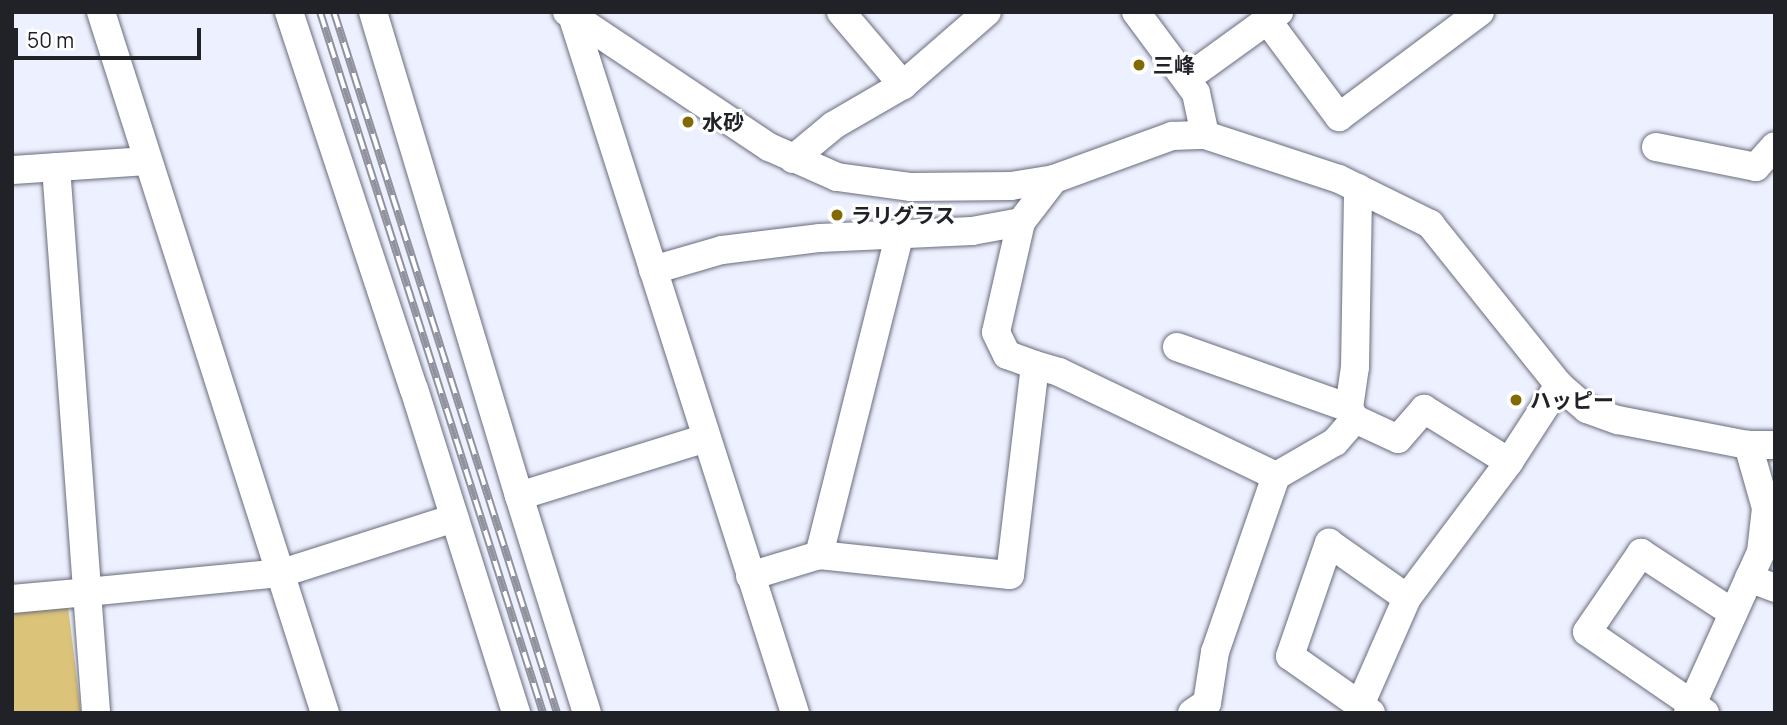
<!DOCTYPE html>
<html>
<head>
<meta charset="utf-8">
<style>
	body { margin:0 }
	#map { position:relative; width:1787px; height:725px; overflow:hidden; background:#edf0fe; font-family:Manrope,"Noto Sans JP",sans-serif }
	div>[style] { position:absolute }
	.green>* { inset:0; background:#dbc379 }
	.roads { filter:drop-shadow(0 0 2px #696c7c) drop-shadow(0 0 2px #696c7c) }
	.minor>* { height:28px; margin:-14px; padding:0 14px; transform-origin:14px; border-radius:14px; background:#fff }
	.rail>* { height:8px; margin-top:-4px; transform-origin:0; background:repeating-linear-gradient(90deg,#fff 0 16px,#90929d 0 32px); box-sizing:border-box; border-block:2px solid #90929d }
	.dots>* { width:19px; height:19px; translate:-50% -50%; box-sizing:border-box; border:4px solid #fff; border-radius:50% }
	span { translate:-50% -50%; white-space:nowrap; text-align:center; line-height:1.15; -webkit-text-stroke:6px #fff; paint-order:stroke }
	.poi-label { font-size:21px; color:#212228; font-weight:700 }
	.left { translate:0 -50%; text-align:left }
	.frame { position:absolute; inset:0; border:14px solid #212228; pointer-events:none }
	.scale { position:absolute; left:14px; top:28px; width:187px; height:32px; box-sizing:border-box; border:4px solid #212228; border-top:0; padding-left:9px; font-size:21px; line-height:24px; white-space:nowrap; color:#212228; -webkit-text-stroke:5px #fff; paint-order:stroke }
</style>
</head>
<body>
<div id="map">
	<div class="green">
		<i style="clip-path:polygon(68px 606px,81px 713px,12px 713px,12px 612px)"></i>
	</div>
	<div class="roads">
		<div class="minor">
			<i style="left:101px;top:12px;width:736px;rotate:72.28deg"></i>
			<i style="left:289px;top:12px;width:397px;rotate:71.7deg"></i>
			<i style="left:414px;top:389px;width:340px;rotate:72.5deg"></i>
			<i style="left:373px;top:12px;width:506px;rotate:73.21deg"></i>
			<i style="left:519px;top:496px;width:196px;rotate:-17.2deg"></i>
			<i style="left:567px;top:12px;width:243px;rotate:33.8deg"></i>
			<i style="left:769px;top:147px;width:74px;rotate:23.8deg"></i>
			<i style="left:837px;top:177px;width:75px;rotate:7.7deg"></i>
			<i style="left:911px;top:187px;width:100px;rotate:-0.6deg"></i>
			<i style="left:1011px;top:186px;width:44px;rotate:-9.2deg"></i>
			<i style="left:1054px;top:179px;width:126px;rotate:-20deg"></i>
			<i style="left:1172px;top:136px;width:33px;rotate:-2deg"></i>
			<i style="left:1205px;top:135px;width:141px;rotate:18.2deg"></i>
			<i style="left:1339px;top:179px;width:102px;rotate:26.3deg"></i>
			<i style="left:1430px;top:224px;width:206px;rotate:51.3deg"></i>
			<i style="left:1559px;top:385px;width:37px;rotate:41deg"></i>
			<i style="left:1587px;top:409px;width:33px;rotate:20deg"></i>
			<i style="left:1618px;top:420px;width:132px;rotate:10.9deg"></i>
			<i style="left:1748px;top:445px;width:27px"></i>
			<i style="left:571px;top:12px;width:736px;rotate:72.28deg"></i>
			<i style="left:841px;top:12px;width:96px;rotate:49.7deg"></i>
			<i style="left:1136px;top:12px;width:101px;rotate:53.5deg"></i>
			<i style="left:1196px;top:93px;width:43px;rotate:77.9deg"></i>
			<i style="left:1267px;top:20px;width:121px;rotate:53.4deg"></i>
			<i style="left:1339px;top:117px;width:176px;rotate:-36.7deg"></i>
			<i style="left:1186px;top:79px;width:115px;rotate:-35.8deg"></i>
			<i style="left:1656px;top:147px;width:102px;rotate:11.3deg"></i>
			<i style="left:1756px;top:167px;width:28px;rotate:-48deg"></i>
			<i style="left:793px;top:159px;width:53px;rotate:-39.7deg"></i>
			<i style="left:834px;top:125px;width:80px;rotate:-30.1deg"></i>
			<i style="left:903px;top:85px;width:111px;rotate:-41deg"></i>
			<i style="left:56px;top:167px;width:426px;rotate:85.8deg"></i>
			<i style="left:87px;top:592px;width:196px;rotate:-5.6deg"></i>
			<i style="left:282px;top:573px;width:181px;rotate:-17.7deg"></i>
			<i style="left:12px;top:170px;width:136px;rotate:-3.8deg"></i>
			<i style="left:653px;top:270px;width:72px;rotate:-16.2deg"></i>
			<i style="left:722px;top:250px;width:99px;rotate:-7deg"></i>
			<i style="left:820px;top:238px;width:152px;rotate:-2.6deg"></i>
			<i style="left:972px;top:231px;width:50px;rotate:-10.4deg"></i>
			<i style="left:1021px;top:222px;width:54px;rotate:-52.5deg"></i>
			<i style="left:1177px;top:347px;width:182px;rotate:19.5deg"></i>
			<i style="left:1035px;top:365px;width:25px;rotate:16deg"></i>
			<i style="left:1059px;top:372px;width:241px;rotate:25.6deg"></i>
			<i style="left:1355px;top:419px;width:47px;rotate:24.9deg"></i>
			<i style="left:1398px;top:439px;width:40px;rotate:-49deg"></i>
			<i style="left:1424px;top:409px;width:100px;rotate:31.9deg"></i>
			<i style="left:519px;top:496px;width:227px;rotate:72.6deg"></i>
			<i style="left:819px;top:555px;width:192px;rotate:6deg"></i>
			<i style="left:1010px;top:575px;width:211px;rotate:-83.2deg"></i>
			<i style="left:1035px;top:365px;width:30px;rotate:-160deg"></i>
			<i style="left:1007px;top:355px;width:25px;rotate:-116deg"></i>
			<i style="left:996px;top:332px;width:113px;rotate:-77.2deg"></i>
			<i style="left:750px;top:576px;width:72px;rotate:-16.9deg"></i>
			<i style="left:819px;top:555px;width:329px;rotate:-75.9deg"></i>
			<i style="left:1749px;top:578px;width:28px;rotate:21deg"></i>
			<i style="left:12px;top:599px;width:75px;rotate:-5.3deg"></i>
			<i style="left:87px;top:592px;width:121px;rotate:85.7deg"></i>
			<i style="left:1360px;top:705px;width:117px;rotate:-66.3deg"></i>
			<i style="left:1407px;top:598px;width:170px;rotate:-53.1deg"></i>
			<i style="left:1509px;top:462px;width:92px;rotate:-57deg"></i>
			<i style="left:1192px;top:713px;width:18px;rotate:-34deg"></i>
			<i style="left:1207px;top:703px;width:52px;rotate:-81.1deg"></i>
			<i style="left:1215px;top:652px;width:186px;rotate:-70.9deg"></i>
			<i style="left:1276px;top:476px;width:68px;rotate:-30deg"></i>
			<i style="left:1335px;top:442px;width:30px;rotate:-49deg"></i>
			<i style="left:1355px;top:419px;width:13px;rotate:-119deg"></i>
			<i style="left:1349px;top:408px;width:41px;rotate:-81.7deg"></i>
			<i style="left:1355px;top:367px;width:179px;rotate:-89deg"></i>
			<i style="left:1371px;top:713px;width:99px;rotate:-144.9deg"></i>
			<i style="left:1290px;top:656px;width:120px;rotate:-71deg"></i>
			<i style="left:1329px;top:543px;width:95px;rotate:35.2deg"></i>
			<i style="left:1688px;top:713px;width:177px;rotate:-65.6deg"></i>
			<i style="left:1761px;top:552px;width:44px;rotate:-83.5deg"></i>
			<i style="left:1766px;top:508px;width:66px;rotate:-105.9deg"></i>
			<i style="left:1705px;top:713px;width:143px;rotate:-145.5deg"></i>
			<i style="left:1587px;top:632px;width:96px;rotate:-55.6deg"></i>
			<i style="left:1641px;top:553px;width:110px;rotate:33.1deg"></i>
		</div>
	</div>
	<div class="rail">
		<i style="left:320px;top:12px;width:736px;rotate:72.35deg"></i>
		<i style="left:334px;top:12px;width:736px;rotate:72.35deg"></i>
	</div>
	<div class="dots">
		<i style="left:1139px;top:65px;background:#836903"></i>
		<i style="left:688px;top:122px;background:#836903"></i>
		<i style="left:837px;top:215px;background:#836903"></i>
		<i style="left:1516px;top:400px;background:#836903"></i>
	</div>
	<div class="poi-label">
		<span class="left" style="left:1153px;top:65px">三峰</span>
		<span class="left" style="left:702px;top:122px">水砂</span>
		<span class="left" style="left:851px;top:215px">ラリグラス</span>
		<span class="left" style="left:1530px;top:400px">ハッピー</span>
	</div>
	<div class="frame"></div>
	<div class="scale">50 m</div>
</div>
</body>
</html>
